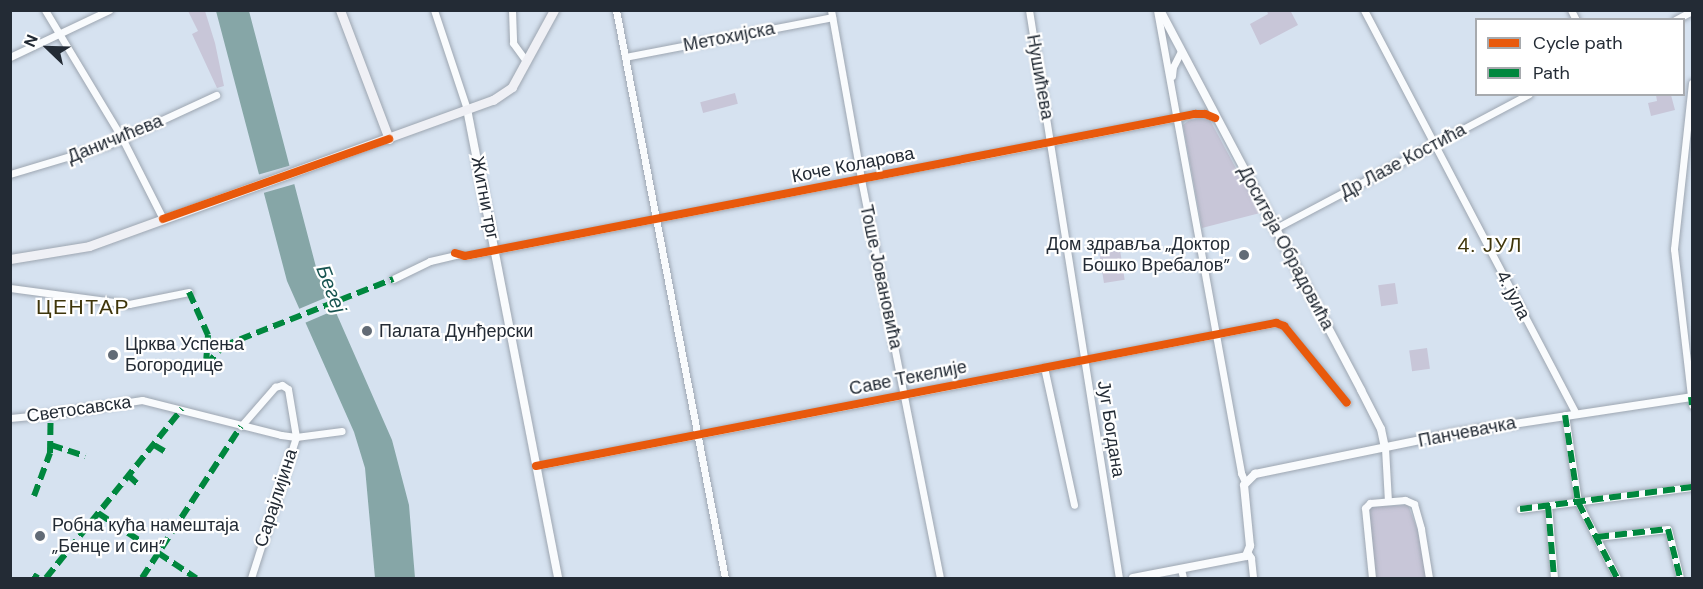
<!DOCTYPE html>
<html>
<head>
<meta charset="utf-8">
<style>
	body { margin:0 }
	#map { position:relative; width:1703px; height:589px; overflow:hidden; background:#d6e2f0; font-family:"DM Sans",sans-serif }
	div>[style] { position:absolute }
	.green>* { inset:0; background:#c8c6d8; transform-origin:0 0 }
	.water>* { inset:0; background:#86a6a7 }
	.pier>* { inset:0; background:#d6e2f0; transform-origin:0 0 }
	.roads { filter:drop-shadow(0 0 2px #9da6b1) drop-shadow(0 0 2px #9da6b1) }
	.minor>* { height:7px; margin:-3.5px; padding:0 3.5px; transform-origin:3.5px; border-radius:3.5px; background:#f9fbfd }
	.tertiary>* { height:8px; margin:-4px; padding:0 4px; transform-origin:4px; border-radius:4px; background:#f9fbfd }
	.secondary>* { height:9px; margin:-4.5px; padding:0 4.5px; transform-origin:4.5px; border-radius:4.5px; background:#eff0f5 }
	.quiet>* { height:6px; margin-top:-3px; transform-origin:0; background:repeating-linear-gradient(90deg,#00873e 0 12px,transparent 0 18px) }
	.cycleway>* { height:8px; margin:-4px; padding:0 4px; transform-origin:4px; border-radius:4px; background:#e8590c }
	.dots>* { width:16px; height:16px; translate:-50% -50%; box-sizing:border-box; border:3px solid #fff; border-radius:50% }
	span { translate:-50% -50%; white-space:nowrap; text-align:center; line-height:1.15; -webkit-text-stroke:4.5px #fff; paint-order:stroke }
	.street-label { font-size:18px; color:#232b35 }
	.poi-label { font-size:18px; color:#232b35 }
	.right { translate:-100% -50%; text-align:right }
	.left { translate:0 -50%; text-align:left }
	.neighbourhood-label { font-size:20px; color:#3f360b; letter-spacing:1.5px }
	.water-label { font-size:20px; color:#185451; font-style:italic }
	.quarter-label { font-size:21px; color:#3f360b; letter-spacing:1.5px }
	.frame { position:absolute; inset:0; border:12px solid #232b35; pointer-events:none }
	.legend { position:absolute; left:1475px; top:18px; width:210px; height:78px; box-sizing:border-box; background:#fff; border:2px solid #a7aaae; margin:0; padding:8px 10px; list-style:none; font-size:18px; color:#232b35 }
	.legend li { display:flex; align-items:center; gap:12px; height:30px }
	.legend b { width:30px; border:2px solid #a7aaae }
	.north { position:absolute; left:18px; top:18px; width:60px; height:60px; -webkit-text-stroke:4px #fff; paint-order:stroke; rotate:293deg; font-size:16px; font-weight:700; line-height:24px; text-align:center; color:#232b35 }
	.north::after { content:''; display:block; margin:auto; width:21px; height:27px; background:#232b35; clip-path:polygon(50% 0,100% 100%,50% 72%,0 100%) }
</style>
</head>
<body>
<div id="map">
	<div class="green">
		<i style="clip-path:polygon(1290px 10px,1298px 25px,1260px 45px,1250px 24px,1268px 14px,1267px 11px)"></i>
		<i style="clip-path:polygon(188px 11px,205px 11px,215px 43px,224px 86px,217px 88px,192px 34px,198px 31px)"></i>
		<i style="left:735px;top:93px;width:11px;height:36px;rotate:75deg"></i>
		<i style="clip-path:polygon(1656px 95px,1671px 95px,1675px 110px,1651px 116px,1648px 103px,1657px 101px)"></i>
		<i style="clip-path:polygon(1201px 117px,1210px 120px,1260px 213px,1202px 228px,1183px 125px,1188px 121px)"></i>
		<i style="left:1120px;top:250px;width:30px;height:21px;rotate:81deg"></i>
		<i style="left:1395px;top:283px;width:21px;height:17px;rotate:82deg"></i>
		<i style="left:1427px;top:348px;width:21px;height:18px;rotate:82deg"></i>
		<i style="clip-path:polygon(1408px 505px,1418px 531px,1426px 578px,1376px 578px,1369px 507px)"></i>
	</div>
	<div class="water">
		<i style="clip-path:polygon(216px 11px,249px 11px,316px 267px,392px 440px,409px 505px,415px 578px,375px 578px,365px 468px,354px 432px,287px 281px)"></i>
	</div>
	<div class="pier">
		<i style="left:292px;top:165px;width:19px;height:39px;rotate:74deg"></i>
		<i style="left:332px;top:295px;width:15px;height:38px;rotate:67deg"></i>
	</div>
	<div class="roads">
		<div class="minor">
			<i style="left:45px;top:10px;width:152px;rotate:59deg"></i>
			<i style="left:123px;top:140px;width:89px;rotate:63.1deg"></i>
			<i style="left:434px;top:10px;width:104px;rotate:71.6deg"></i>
			<i style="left:512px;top:10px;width:33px;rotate:88deg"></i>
			<i style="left:513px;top:43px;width:22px;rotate:54deg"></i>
			<i style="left:616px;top:10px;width:578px;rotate:79.14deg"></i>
			<i style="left:831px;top:10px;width:172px;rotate:79.9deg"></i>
			<i style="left:861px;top:179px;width:407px;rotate:78.8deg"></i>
			<i style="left:1029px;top:10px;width:575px;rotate:81deg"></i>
			<i style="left:1157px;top:10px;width:471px;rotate:79.7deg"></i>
			<i style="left:1241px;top:473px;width:10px;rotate:66deg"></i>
			<i style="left:1364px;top:10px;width:455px;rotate:62.3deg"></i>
			<i style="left:1571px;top:10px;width:11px;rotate:63deg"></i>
			<i style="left:1675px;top:20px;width:19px;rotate:-28deg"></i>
			<i style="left:10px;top:57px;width:110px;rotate:-25.4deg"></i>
			<i style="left:625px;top:57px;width:211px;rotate:-10.9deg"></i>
			<i style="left:1172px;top:76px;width:9px;rotate:-84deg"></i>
			<i style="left:1173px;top:67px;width:18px;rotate:-63deg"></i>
			<i style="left:1692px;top:83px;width:167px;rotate:96.2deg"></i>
			<i style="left:1674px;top:249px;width:157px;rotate:83.4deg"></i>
			<i style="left:10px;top:174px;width:104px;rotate:-16.7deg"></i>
			<i style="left:110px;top:144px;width:117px;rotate:-24.8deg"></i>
			<i style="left:1276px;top:228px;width:286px;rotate:-27.9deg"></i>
			<i style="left:455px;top:253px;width:10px;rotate:17deg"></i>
			<i style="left:465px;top:256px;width:744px;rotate:-11.01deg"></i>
			<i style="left:1195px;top:114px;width:10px"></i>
			<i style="left:1205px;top:114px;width:11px;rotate:22deg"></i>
			<i style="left:393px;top:279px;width:41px;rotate:-25.9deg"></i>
			<i style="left:430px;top:261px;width:28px;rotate:-13deg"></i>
			<i style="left:10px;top:288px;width:120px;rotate:7.7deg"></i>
			<i style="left:129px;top:304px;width:61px;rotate:-11.3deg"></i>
			<i style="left:1044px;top:367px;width:141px;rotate:77.7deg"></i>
			<i style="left:1565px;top:415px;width:88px;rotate:81.5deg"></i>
			<i style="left:1578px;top:502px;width:85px;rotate:62.8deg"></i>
			<i style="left:10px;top:418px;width:41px;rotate:-5.6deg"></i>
			<i style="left:51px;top:414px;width:92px;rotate:-8.7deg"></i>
			<i style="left:142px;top:400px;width:143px;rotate:14.1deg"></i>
			<i style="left:281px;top:435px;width:15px;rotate:8deg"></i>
			<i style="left:296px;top:437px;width:46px;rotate:-7.4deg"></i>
			<i style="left:241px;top:426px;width:52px;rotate:-48.9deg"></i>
			<i style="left:275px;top:387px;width:7px;rotate:-16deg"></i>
			<i style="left:282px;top:385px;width:7px;rotate:34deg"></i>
			<i style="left:288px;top:389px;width:49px;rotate:80.5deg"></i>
			<i style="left:296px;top:437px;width:148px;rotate:107.7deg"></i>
			<i style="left:1385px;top:448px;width:53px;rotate:86.8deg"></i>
			<i style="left:536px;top:466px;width:754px;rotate:-10.94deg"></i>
			<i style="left:1276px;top:323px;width:9px;rotate:21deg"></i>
			<i style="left:1284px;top:326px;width:99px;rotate:50.7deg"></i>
			<i style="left:1548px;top:506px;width:72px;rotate:85.2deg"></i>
			<i style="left:1520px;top:509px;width:173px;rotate:-7.3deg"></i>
			<i style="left:1597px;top:537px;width:71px;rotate:-6.4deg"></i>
			<i style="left:1668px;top:529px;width:50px;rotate:76.2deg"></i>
			<i style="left:1248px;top:553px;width:6px;rotate:59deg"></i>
			<i style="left:1251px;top:558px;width:20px;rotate:84deg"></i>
			<i style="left:1181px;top:569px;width:9px;rotate:77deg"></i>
			<i style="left:1372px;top:578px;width:70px;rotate:-95.7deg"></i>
			<i style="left:1365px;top:508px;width:7px;rotate:-45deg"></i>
			<i style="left:1370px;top:503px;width:35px;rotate:-5deg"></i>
			<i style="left:1405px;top:500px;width:10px;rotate:24deg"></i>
			<i style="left:1414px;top:504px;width:26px;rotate:74deg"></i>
			<i style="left:1421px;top:529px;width:50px;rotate:80.7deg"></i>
		</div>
		<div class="tertiary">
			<i style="left:1160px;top:10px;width:430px;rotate:62.1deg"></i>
			<i style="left:1361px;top:390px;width:44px;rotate:62.9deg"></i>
			<i style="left:1381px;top:429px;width:19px;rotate:78deg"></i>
			<i style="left:467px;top:109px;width:478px;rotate:79deg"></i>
			<i style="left:1133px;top:578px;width:115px;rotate:-11deg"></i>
			<i style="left:1246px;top:556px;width:11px;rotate:-68deg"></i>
			<i style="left:1250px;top:546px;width:61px;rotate:-95.6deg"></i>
			<i style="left:1244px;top:485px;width:16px;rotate:-45deg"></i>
			<i style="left:1255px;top:474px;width:203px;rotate:-11.6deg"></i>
			<i style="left:1454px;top:433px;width:241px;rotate:-8.6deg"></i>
		</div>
		<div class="secondary">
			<i style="left:340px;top:10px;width:138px;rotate:69.2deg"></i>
			<i style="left:10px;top:259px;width:80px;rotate:-9.3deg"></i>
			<i style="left:89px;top:246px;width:430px;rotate:-19.9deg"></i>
			<i style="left:493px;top:100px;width:23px;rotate:-34deg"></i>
			<i style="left:512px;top:87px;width:88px;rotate:-61.4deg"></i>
		</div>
	</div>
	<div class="quiet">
		<i style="left:189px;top:292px;width:47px;rotate:66.2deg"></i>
		<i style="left:208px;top:335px;width:30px;rotate:94deg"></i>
		<i style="left:206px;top:365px;width:25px;rotate:-48deg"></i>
		<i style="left:223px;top:346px;width:183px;rotate:-21.5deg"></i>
		<i style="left:1691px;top:397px;width:8px;rotate:83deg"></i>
		<i style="left:1565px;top:415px;width:88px;rotate:81.5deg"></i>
		<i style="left:1578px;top:502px;width:85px;rotate:62.8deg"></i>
		<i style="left:51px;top:445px;width:36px;rotate:18deg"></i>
		<i style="left:154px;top:445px;width:12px;rotate:31deg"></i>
		<i style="left:128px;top:475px;width:16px;rotate:43deg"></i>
		<i style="left:34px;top:496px;width:46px;rotate:-69.6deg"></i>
		<i style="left:50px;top:453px;width:39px;rotate:-89deg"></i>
		<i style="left:1548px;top:506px;width:72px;rotate:85.2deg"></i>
		<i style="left:1520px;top:509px;width:173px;rotate:-7.3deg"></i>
		<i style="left:98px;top:513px;width:118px;rotate:33.6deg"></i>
		<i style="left:1597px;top:537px;width:71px;rotate:-6.4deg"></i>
		<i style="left:1668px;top:529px;width:50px;rotate:76.2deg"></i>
		<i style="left:33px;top:575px;width:6px;rotate:31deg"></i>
		<i style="left:46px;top:578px;width:217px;rotate:-51.2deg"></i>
		<i style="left:142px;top:578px;width:181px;rotate:-56.9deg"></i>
	</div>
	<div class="cycleway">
		<i style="left:163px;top:219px;width:240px;rotate:-19.5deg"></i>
		<i style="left:455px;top:253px;width:10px;rotate:17deg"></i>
		<i style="left:465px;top:256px;width:744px;rotate:-11.01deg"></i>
		<i style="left:1195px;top:114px;width:10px"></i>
		<i style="left:1205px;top:114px;width:11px;rotate:22deg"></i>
		<i style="left:536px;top:466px;width:754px;rotate:-10.94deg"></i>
		<i style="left:1276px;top:323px;width:9px;rotate:21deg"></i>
		<i style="left:1284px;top:326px;width:99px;rotate:50.7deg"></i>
	</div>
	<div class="dots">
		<i style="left:1244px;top:255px;background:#626b76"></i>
		<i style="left:367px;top:331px;background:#626b76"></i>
		<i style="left:113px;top:355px;background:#626b76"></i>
		<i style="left:40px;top:536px;background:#626b76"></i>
	</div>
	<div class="street-label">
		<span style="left:729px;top:37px;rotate:-11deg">Метохијска</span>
		<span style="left:1040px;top:77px;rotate:80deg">Нушићева</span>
		<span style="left:115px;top:139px;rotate:-22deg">Даничићева</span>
		<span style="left:1403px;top:161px;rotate:-28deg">Др Лазе Костића</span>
		<span style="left:853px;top:165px;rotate:-11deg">Коче Коларова</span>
		<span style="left:485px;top:198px;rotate:79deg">Житни трг</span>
		<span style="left:1286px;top:248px;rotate:62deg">Доситеја Обрадовића</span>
		<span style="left:881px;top:277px;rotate:78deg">Тоше Јовановића</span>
		<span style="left:1513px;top:295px;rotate:62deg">4. јула</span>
		<span style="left:908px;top:378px;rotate:-11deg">Саве Текелије</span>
		<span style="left:79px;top:409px;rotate:-8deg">Светосавска</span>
		<span style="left:1111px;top:429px;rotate:81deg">Југ Богдана</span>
		<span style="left:1467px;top:432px;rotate:-11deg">Панчевачка</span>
		<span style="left:276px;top:498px;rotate:-72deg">Сарајлијина</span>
	</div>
	<div class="poi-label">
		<span class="right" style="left:1230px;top:255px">Дом здравља „Доктор<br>Бошко Вребалов”</span>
		<span class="left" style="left:379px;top:331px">Палата Дунђерски</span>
		<span class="left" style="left:125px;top:355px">Црква Успења<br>Богородице</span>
		<span class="left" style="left:52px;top:536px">Робна кућа намештаја<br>„Бенце и син”</span>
	</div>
	<div class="neighbourhood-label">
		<span style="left:1490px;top:245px">4. ЈУЛ</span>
	</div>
	<div class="water-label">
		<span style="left:331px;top:289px;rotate:69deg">Бегеј</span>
	</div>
	<div class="quarter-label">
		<span style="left:83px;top:307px">ЦЕНТАР</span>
	</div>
	<div class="frame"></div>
	<ul class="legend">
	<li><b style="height:8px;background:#e8590c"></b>Cycle path</li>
	<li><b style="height:8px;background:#00873e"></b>Path</li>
	</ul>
	<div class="north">N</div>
</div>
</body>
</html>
